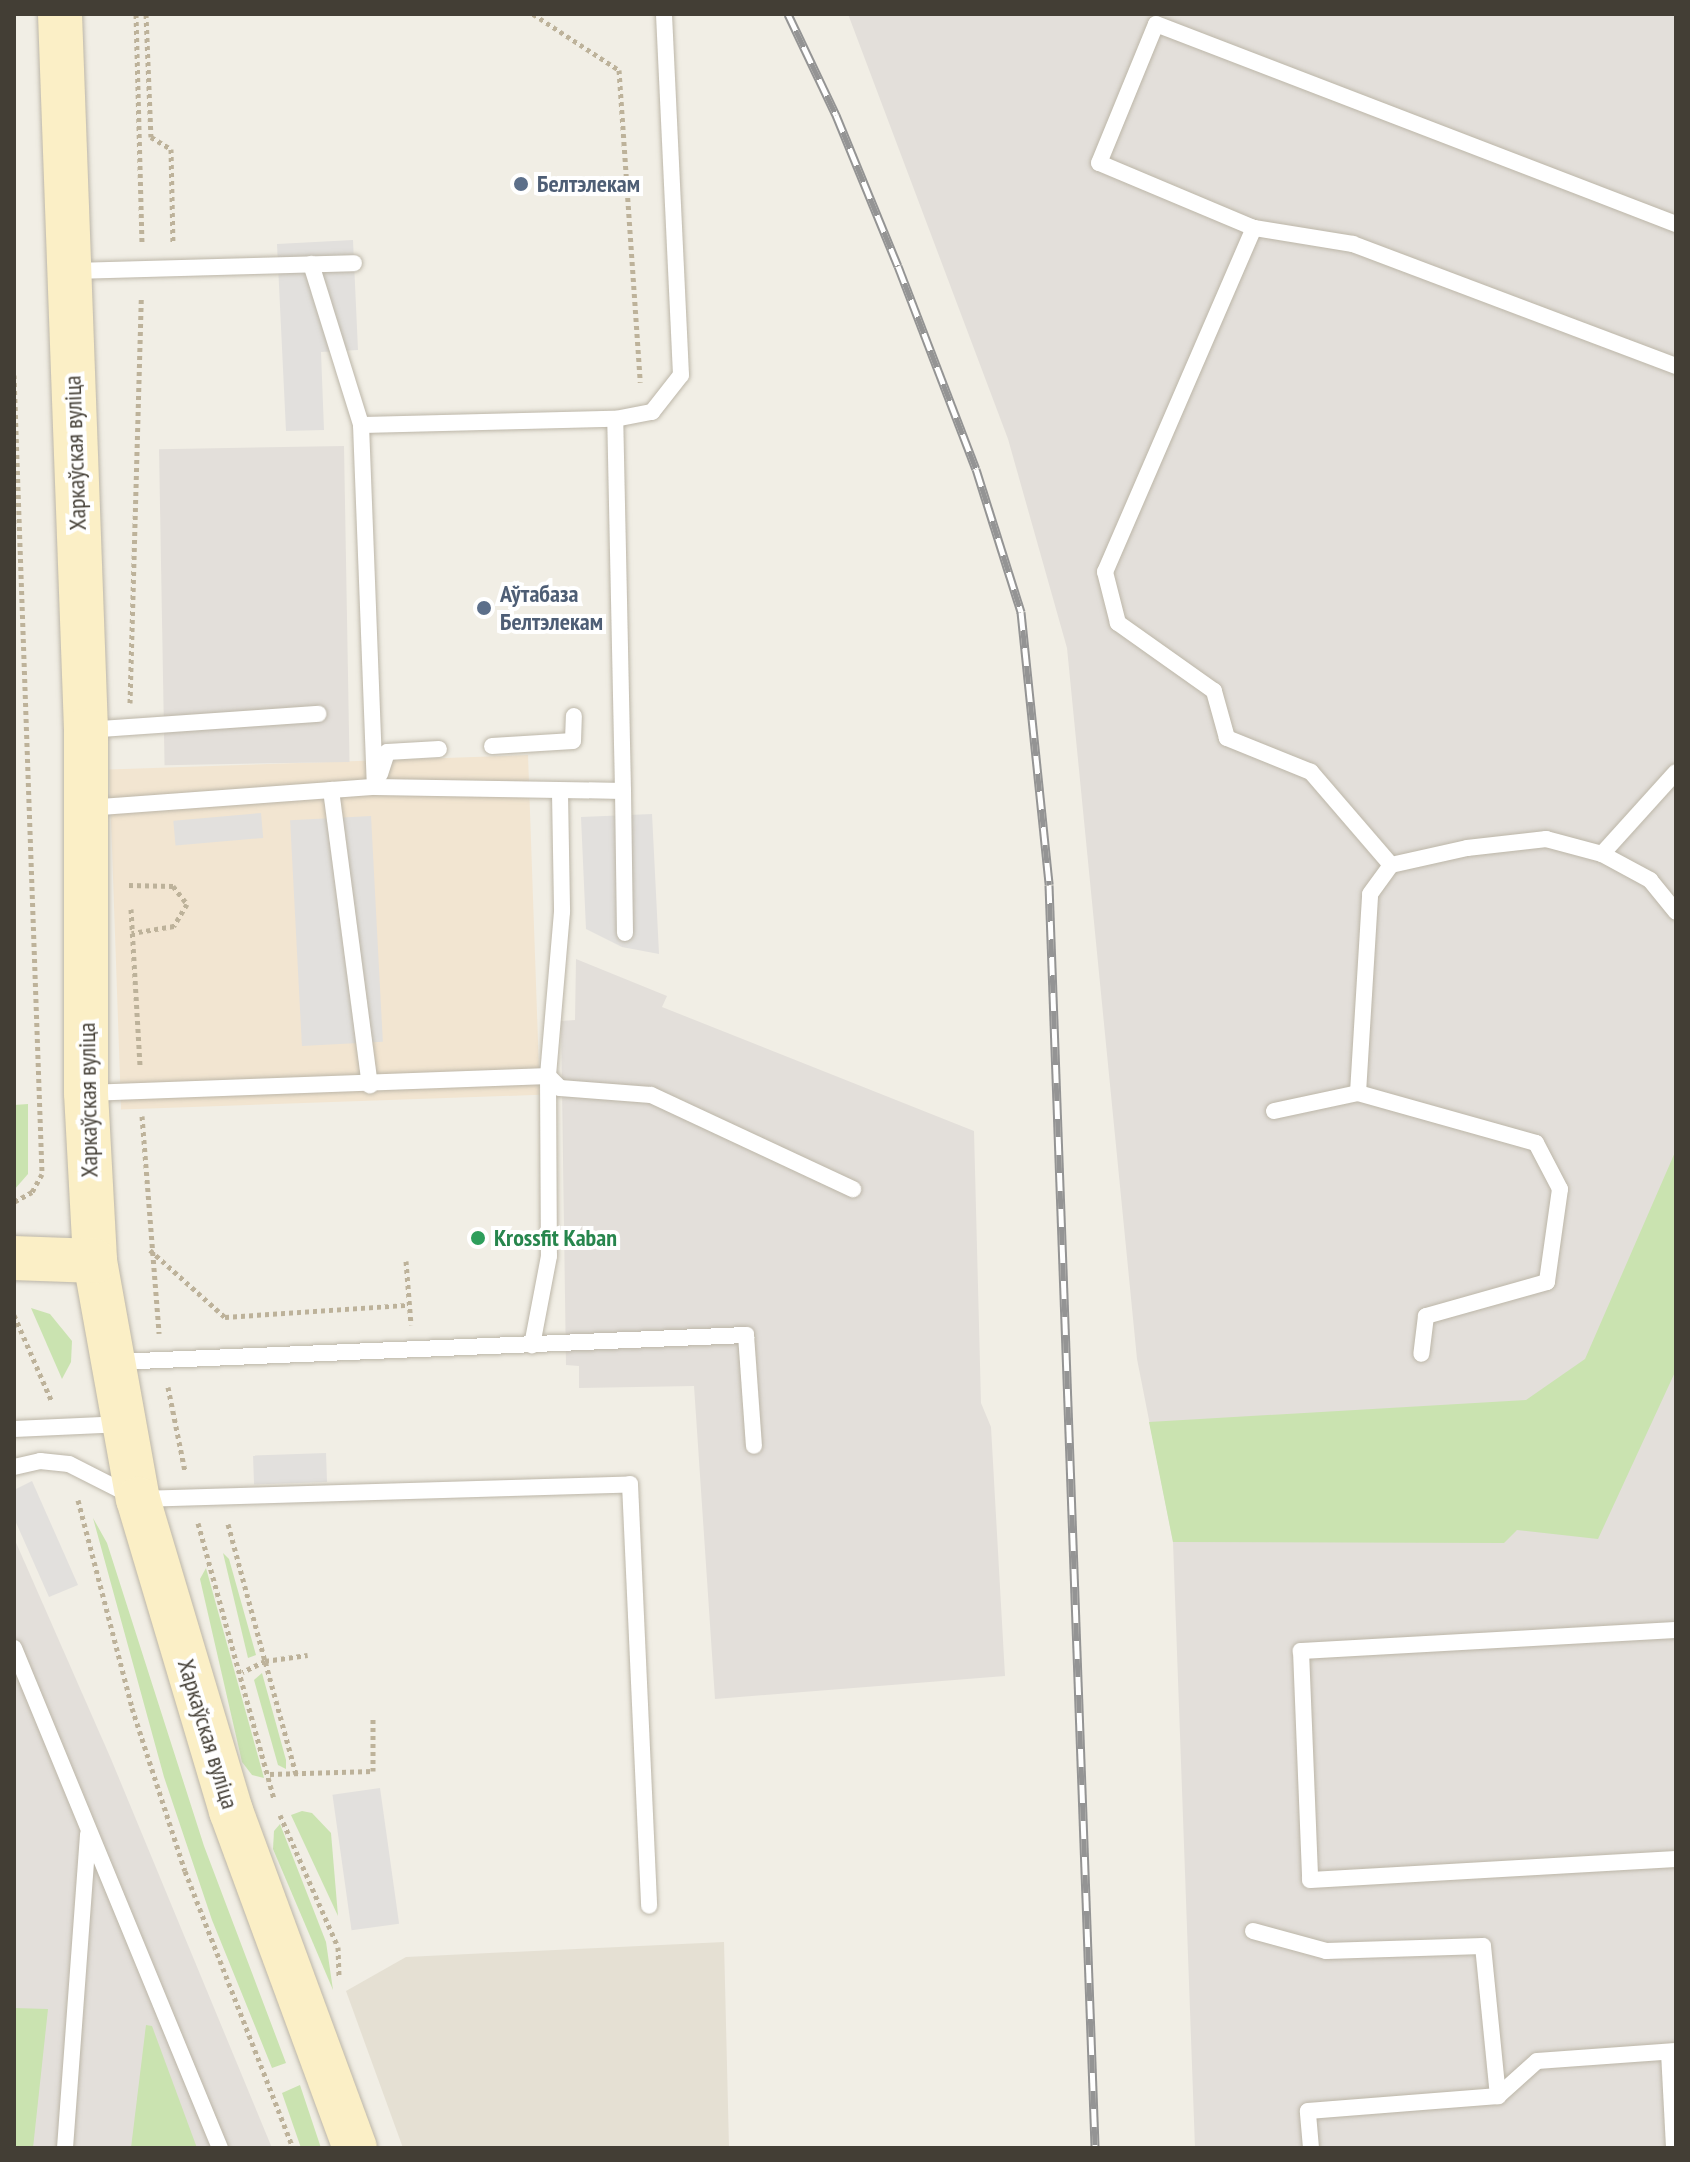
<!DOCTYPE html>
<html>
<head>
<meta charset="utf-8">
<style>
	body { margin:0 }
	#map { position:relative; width:1690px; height:2162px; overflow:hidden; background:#f1eee5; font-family:"PT Sans Narrow",sans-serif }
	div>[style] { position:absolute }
	.residential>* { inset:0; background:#e5e0d3 }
	.commercial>* { inset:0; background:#f2e5d1; transform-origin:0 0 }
	.industrial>* { inset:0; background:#e3dfda; transform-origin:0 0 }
	.green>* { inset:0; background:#cae3b0 }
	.parking>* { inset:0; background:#e2e0dd; transform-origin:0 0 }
	.path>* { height:5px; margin-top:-2.5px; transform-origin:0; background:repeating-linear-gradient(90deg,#bdb29a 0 4px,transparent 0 8px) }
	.roads { filter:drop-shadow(0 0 2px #bcb6a8) drop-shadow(0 0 2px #bcb6a8) }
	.service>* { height:16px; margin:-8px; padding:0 8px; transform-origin:8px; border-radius:8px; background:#fff }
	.secondary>* { height:44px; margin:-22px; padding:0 22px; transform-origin:22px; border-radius:22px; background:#fbefc6 }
	.rail>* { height:9px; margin-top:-4.5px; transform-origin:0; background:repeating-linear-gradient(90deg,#fff 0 18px,#949494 0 36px); box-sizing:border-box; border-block:2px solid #949494 }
	.dots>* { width:22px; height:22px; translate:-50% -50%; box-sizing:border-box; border:4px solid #fff; border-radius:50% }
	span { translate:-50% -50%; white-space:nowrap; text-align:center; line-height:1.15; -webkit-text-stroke:8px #fff; paint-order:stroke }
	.service-label { font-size:24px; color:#4e5e75; font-weight:700 }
	.left { translate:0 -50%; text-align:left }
	.street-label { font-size:24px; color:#433e35 }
	.leisure-label { font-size:24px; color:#27864d; font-weight:700 }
	.frame { position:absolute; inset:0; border:16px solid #433e35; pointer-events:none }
</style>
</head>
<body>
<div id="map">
	<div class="residential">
		<i style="clip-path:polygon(724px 1942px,729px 2148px,403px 2148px,346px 1991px,406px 1957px)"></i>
	</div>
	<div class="commercial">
		<i style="left:528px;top:755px;width:340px;height:419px;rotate:88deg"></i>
	</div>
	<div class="industrial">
		<i style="clip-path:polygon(848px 14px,1676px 14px,1676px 2148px,1195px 2148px,1173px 1542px,1137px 1359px,1067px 648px,1008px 439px)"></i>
		<i style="left:344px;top:446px;width:316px;height:185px;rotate:89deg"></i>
		<i style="clip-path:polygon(576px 959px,667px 996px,662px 1007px,974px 1131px,981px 1403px,991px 1427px,1005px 1676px,715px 1699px,694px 1386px,579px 1388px,579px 1366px,566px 1365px,561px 1021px,575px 1020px)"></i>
		<i style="clip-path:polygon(14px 1538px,111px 1759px,272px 2148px,14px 2148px)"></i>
	</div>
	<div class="green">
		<i style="clip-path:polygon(28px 1104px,28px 1174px,14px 1190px,14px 1105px)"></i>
		<i style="clip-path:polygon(1676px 1150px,1676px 1370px,1598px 1539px,1517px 1530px,1504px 1543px,1173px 1542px,1149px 1422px,1526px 1400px,1585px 1359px)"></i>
		<i style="clip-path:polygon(31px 1308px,50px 1314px,72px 1341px,71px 1362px,62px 1379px)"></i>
		<i style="clip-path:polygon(93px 1518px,107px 1543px,204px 1846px,286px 2063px,272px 2068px,212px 1920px,164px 1777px)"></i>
		<i style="clip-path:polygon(223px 1553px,229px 1559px,256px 1655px,248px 1658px)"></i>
		<i style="clip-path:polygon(206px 1568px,264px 1778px,252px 1775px,242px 1762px,200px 1579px)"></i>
		<i style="clip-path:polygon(262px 1673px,286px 1760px,286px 1769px,278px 1765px,254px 1680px)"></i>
		<i style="clip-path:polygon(302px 1811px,312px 1813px,331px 1833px,338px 1916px,291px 1815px)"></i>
		<i style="clip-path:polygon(280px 1824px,326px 1942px,333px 1990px,273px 1849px,274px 1831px)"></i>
		<i style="clip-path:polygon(14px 2008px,48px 2009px,33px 2148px,14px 2148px)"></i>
		<i style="clip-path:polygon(146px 2025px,152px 2026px,197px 2148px,131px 2148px)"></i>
		<i style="clip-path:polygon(300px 2085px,321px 2148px,301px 2148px,282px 2093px)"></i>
	</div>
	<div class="parking">
		<i style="clip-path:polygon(353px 240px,358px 350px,321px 352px,324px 430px,286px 431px,277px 244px)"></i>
		<i style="left:261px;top:813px;width:25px;height:88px;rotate:85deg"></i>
		<i style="clip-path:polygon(652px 814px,659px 954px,622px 947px,586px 929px,581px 817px)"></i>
		<i style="left:371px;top:816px;width:226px;height:81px;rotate:87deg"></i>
		<i style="left:326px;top:1453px;width:29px;height:73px;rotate:88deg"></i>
		<i style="clip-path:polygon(32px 1481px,78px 1585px,49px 1597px,14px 1518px,14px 1490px)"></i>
		<i style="left:380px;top:1788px;width:137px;height:48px;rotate:82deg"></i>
	</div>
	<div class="path">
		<i style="left:136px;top:14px;width:229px;rotate:88.5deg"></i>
		<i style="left:146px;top:14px;width:123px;rotate:87.7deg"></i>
		<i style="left:151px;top:137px;width:23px;rotate:31deg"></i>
		<i style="left:171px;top:149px;width:93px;rotate:88.8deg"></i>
		<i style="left:533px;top:14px;width:103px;rotate:33.1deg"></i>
		<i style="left:619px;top:70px;width:313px;rotate:86.1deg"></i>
		<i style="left:14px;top:375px;width:799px;rotate:87.99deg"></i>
		<i style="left:42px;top:1174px;width:21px;rotate:119deg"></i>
		<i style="left:32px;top:1192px;width:21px;rotate:151deg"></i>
		<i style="left:130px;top:703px;width:406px;rotate:-88.4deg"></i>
		<i style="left:129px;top:885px;width:44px;rotate:1.3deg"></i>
		<i style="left:173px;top:886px;width:23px;rotate:52deg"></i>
		<i style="left:187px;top:904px;width:26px;rotate:121deg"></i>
		<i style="left:174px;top:926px;width:43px;rotate:170.5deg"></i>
		<i style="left:131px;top:909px;width:157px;rotate:86.7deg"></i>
		<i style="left:142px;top:1116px;width:218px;rotate:85.5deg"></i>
		<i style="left:150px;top:1250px;width:101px;rotate:41.8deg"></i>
		<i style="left:225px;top:1317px;width:183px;rotate:-3.8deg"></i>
		<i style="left:406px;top:1261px;width:64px;rotate:85.5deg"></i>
		<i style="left:14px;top:1315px;width:95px;rotate:66.4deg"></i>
		<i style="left:168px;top:1387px;width:86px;rotate:78.6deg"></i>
		<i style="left:78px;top:1500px;width:215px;rotate:75.4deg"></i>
		<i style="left:132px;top:1708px;width:171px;rotate:72deg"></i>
		<i style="left:185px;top:1871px;width:297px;rotate:68.7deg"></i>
		<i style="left:198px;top:1523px;width:286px;rotate:74.6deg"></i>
		<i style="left:228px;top:1524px;width:142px;rotate:74.9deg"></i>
		<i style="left:265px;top:1661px;width:25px;rotate:154deg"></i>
		<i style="left:270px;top:1774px;width:103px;rotate:-1.7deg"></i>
		<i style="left:373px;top:1771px;width:54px;rotate:-90deg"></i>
		<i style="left:296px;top:1774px;width:117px;rotate:-105.3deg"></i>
		<i style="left:265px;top:1661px;width:43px;rotate:-7.9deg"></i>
		<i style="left:280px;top:1815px;width:144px;rotate:66.3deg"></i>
		<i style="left:338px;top:1947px;width:30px;rotate:88deg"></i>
	</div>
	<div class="roads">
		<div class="service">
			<i style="left:1254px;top:228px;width:100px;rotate:9.2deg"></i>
			<i style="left:1353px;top:244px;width:345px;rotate:20.7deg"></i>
			<i style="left:311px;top:264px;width:169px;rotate:72.7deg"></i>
			<i style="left:361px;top:425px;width:362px;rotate:87.8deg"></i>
			<i style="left:72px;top:271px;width:282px;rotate:-1.6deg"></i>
			<i style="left:361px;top:425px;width:254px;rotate:-1.4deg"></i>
			<i style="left:87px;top:730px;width:232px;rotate:-4deg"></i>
			<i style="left:492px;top:746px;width:81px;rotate:-3.5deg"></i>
			<i style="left:573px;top:741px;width:25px;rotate:-88deg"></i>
			<i style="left:380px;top:774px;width:23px;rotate:-72deg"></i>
			<i style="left:387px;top:752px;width:52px;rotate:-3.3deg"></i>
			<i style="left:331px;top:790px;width:298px;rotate:82.5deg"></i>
			<i style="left:623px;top:791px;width:142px;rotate:89.2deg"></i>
			<i style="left:560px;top:793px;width:119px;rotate:89deg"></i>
			<i style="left:562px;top:912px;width:165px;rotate:94.9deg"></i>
			<i style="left:548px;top:1076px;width:17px;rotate:45deg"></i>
			<i style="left:560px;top:1088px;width:91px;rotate:4.4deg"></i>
			<i style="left:651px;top:1095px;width:223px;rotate:25deg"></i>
			<i style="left:87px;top:808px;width:289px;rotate:-4.2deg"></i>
			<i style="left:375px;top:787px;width:248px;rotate:0.9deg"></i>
			<i style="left:623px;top:791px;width:372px;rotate:-91.2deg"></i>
			<i style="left:615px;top:419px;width:38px;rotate:-11deg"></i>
			<i style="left:652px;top:412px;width:47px;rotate:-51.9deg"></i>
			<i style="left:681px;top:375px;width:361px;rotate:-92.7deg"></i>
			<i style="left:1602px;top:854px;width:110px;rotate:-47.9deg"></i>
			<i style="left:1391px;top:865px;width:123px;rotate:-130.7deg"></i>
			<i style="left:1311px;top:772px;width:91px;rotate:-158deg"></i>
			<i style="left:1227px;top:738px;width:49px;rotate:-105.5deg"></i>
			<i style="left:1214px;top:691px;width:118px;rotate:-144.7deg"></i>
			<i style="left:1118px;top:623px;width:53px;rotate:-104.3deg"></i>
			<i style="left:1105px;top:572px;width:375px;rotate:-66.6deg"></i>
			<i style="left:1254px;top:228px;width:168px;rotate:-157.2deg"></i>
			<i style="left:1099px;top:163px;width:150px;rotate:-67.7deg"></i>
			<i style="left:1156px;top:24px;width:557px;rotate:21.04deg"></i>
			<i style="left:88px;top:1093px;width:460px;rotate:-2.1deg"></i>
			<i style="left:548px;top:1076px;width:180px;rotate:89.7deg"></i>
			<i style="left:549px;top:1256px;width:91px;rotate:100.8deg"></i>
			<i style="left:1358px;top:1093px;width:199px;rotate:-86.5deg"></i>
			<i style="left:1370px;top:894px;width:36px;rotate:-54deg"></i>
			<i style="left:1391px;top:865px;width:78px;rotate:-12.6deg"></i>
			<i style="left:1467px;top:848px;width:80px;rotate:-6.5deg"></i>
			<i style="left:1546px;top:839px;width:58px;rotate:15deg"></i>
			<i style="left:1602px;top:854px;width:55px;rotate:28.4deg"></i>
			<i style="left:1650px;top:880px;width:41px;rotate:50.9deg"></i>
			<i style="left:1274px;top:1111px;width:86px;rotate:-12.1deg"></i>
			<i style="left:1358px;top:1093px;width:185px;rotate:15.7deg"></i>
			<i style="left:1536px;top:1143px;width:52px;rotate:62.4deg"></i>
			<i style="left:1560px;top:1189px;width:94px;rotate:98deg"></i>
			<i style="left:1547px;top:1282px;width:126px;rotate:164.3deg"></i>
			<i style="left:1426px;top:1316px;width:38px;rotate:97deg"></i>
			<i style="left:115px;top:1362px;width:632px;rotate:-2.45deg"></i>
			<i style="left:746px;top:1335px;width:111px;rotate:85.9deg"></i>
			<i style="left:14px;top:1429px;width:110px;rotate:-2.6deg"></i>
			<i style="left:14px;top:1467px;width:27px;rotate:-13deg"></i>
			<i style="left:40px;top:1461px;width:29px;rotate:6deg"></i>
			<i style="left:69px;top:1464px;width:77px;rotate:26.9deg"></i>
			<i style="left:138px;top:1499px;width:492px;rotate:-1.7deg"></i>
			<i style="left:630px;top:1484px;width:422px;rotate:87.4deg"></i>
			<i style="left:1676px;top:1630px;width:376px;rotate:176.8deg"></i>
			<i style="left:1301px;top:1651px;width:229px;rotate:87.7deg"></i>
			<i style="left:1310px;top:1880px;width:367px;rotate:-3.3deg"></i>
			<i style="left:14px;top:1648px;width:541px;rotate:67.61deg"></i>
			<i style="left:1253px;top:1931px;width:76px;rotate:15.3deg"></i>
			<i style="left:1326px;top:1951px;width:157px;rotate:-1.8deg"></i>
			<i style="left:1483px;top:1946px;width:151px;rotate:84.3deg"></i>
			<i style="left:1669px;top:2052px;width:96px;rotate:87deg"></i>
			<i style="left:65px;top:2148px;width:315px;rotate:-85.8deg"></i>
			<i style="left:1311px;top:2148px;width:37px;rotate:-95deg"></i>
			<i style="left:1308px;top:2111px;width:191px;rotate:-4.5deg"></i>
			<i style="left:1498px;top:2096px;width:52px;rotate:-41.9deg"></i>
			<i style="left:1537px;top:2061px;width:139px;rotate:-4.1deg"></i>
		</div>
		<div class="secondary">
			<i style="left:60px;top:14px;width:716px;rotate:87.92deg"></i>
			<i style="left:86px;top:730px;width:363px;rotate:90deg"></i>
			<i style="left:86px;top:1093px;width:168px;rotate:86.9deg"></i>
			<i style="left:95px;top:1261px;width:242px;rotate:79.8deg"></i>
			<i style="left:138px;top:1499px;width:326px;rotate:73.4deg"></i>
			<i style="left:231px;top:1811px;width:359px;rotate:69.8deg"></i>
			<i style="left:14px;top:1258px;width:81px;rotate:2.1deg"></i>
		</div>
	</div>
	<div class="rail">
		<i style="left:788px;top:14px;width:112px;rotate:64.6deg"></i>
		<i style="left:836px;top:115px;width:163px;rotate:67.7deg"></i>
		<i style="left:898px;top:266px;width:217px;rotate:69deg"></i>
		<i style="left:976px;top:469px;width:150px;rotate:72.5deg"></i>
		<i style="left:1021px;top:612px;width:274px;rotate:84.1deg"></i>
		<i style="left:1049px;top:885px;width:1264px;rotate:87.91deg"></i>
	</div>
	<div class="dots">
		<i style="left:521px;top:184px;background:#5c6f8a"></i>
		<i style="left:484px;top:608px;background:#5c6f8a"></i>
		<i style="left:478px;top:1238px;background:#2e9e5b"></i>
	</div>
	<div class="service-label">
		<span class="left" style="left:537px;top:184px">Белтэлекам</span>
		<span class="left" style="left:500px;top:608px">Аўтабаза<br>Белтэлекам</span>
	</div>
	<div class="street-label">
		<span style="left:75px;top:453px;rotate:-92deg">Харкаўская вуліца</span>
		<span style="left:88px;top:1100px;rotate:-91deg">Харкаўская вуліца</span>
		<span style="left:208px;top:1734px;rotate:73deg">Харкаўская вуліца</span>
	</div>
	<div class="leisure-label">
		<span class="left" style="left:494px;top:1238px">Krossfit Kaban</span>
	</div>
	<div class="frame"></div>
</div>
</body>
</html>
